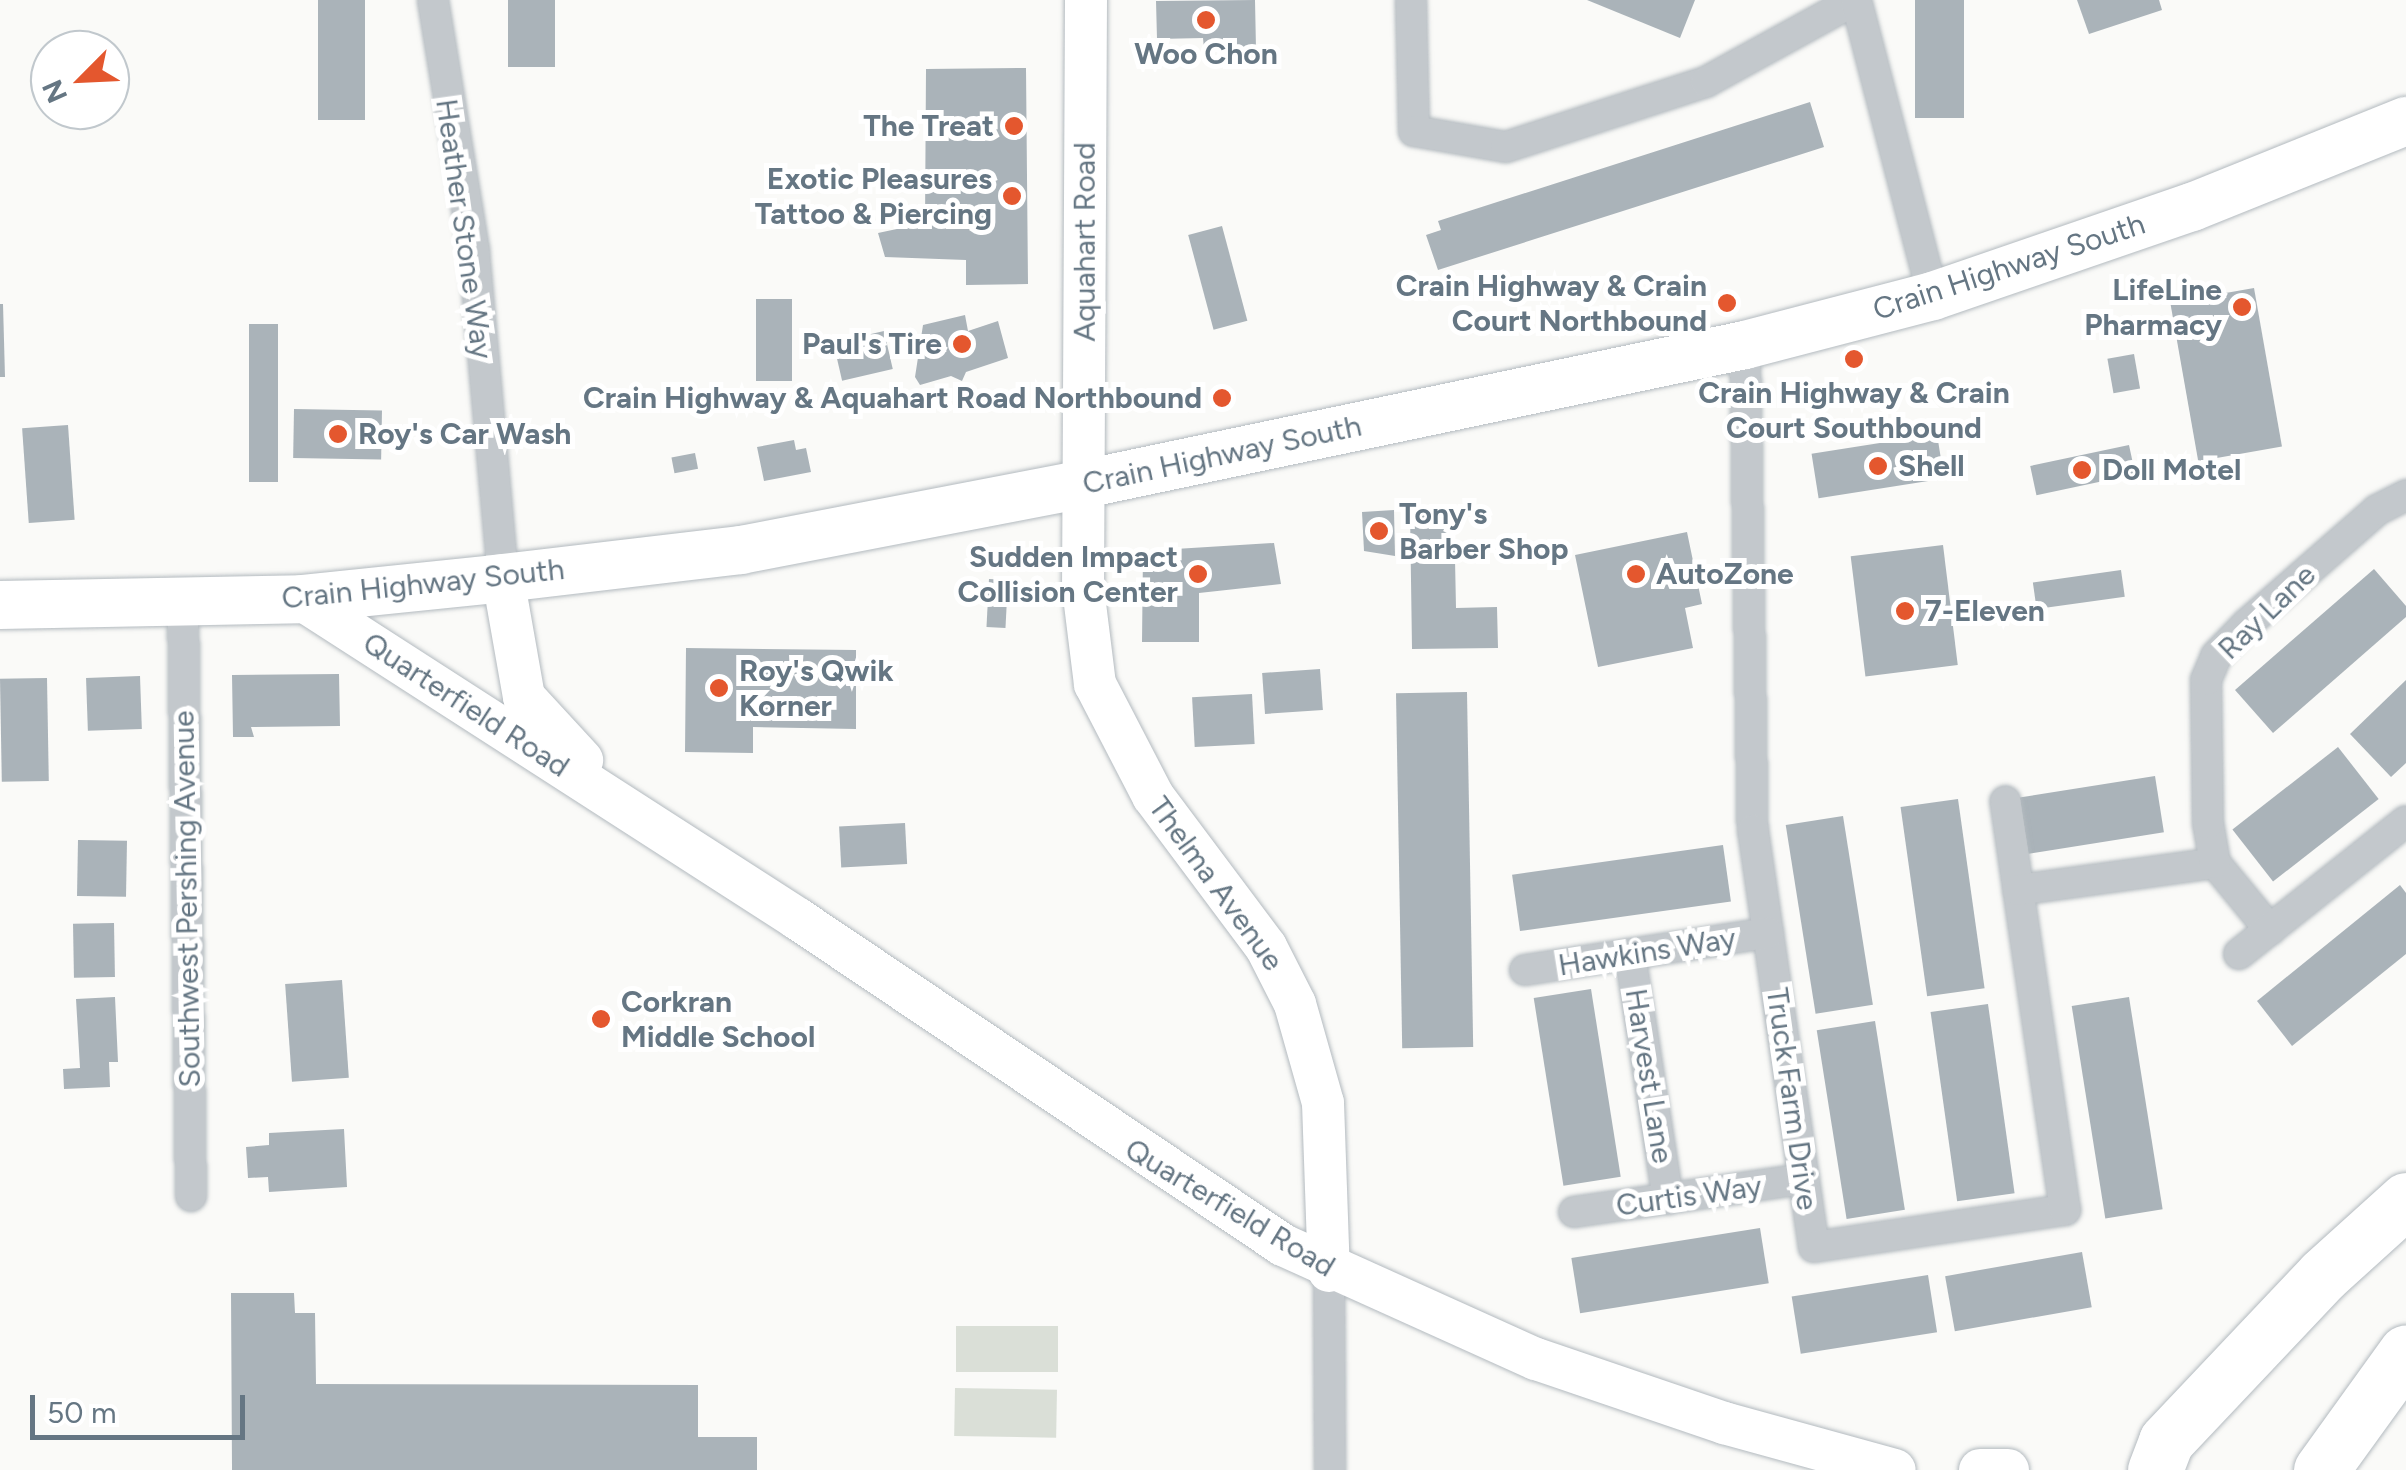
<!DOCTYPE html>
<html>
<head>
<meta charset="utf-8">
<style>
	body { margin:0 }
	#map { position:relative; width:2406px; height:1470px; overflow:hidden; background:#fafaf8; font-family:Figtree,sans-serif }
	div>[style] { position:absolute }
	.green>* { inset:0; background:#dadfd7; transform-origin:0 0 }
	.building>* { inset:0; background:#aab3b9; transform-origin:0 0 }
	.roads { filter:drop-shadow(0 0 2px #b3babf) drop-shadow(0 0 2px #b3babf) }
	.street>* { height:30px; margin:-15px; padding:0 15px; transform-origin:15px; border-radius:15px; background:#c3c8cc }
	.secondary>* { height:42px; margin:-21px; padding:0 21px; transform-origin:21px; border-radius:21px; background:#fff }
	.primary>* { height:48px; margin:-24px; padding:0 24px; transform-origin:24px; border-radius:24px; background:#fff }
	.highway>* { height:55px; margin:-27.5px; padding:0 27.5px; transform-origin:27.5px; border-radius:27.5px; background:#fff }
	.dots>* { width:28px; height:28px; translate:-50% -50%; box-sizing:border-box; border:5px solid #fff; border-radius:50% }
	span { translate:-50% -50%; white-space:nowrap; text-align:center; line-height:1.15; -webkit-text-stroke:10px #fff; paint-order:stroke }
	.poi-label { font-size:30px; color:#657683; font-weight:700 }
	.right { translate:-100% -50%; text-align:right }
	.left { translate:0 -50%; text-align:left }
	.street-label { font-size:30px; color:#657683 }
	.north { position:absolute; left:30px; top:30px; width:100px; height:100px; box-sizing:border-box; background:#fff; border:2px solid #c1c8cd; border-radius:50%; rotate:246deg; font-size:28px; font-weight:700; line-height:40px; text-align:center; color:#657683 }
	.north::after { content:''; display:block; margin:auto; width:35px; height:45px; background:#e4572e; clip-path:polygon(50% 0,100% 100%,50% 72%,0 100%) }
	.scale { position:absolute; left:30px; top:1395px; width:215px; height:45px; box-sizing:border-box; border:5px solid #657683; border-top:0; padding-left:12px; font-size:30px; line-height:35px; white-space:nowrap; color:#657683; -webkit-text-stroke:8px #fff; paint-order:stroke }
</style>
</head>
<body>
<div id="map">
	<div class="green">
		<i style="left:956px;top:1326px;width:102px;height:46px"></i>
		<i style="left:955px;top:1388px;width:102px;height:48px;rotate:1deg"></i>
	</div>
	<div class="building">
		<i style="left:318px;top:0;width:47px;height:120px"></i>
		<i style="left:508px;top:0;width:47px;height:67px"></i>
		<i style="clip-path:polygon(1255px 0,1256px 49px,1204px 49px,1203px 38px,1157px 39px,1156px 1px)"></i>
		<i style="clip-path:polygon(1587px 0,1695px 0,1680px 38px)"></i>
		<i style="left:1915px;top:0;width:49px;height:118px"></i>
		<i style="clip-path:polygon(2077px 0,2159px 0,2162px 10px,2089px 34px)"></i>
		<i style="clip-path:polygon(1026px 68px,1028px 284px,966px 285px,966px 260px,885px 257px,878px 233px,925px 223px,926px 69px)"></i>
		<i style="clip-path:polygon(1810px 102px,1824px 147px,1438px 270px,1426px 235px,1441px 230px,1438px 221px)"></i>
		<i style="left:1222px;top:226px;width:98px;height:35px;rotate:75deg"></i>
		<i style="left:2254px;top:288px;width:161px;height:85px;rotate:80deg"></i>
		<i style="left:756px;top:299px;width:36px;height:82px"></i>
		<i style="clip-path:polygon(0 304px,3px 304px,5px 377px,0 377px)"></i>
		<i style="clip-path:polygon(965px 315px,968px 331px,998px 321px,1008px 358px,966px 372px,962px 381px,951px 376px,920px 385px,915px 377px,923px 325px)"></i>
		<i style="left:249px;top:324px;width:29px;height:158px"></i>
		<i style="left:884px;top:331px;width:39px;height:52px;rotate:77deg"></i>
		<i style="left:2134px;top:354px;width:35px;height:27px;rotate:80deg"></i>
		<i style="left:294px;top:409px;width:88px;height:49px;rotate:1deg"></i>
		<i style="left:68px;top:425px;width:95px;height:46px;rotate:86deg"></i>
		<i style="left:1937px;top:434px;width:45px;height:127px;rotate:81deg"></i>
		<i style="clip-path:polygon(794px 440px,796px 450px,806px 448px,811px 472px,764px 481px,757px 447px)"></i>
		<i style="left:2129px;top:445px;width:30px;height:101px;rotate:78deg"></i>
		<i style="left:695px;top:453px;width:16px;height:24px;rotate:79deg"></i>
		<i style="clip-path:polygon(1394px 510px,1395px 556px,1364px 551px,1362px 512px)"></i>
		<i style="clip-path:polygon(1454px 510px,1456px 608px,1497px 607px,1498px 648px,1412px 649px,1410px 511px)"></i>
		<i style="clip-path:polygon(1687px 532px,1702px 604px,1685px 608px,1693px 648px,1598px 667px,1575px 555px)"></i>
		<i style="clip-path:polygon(1274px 543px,1281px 584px,1199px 593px,1199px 642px,1142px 642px,1143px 551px)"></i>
		<i style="left:1943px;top:545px;width:121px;height:93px;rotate:83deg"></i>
		<i style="clip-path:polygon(2374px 569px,2406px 606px,2406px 617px,2273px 733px,2235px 690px)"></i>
		<i style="left:2121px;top:570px;width:27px;height:89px;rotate:82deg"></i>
		<i style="left:989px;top:579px;width:19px;height:48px;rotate:3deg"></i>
		<i style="clip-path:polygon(686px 648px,856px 650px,856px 729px,753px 727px,753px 753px,685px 752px)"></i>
		<i style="left:1320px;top:669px;width:41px;height:58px;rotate:86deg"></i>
		<i style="clip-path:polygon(339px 674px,340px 726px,251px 727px,254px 737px,233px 737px,232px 675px)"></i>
		<i style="left:140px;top:676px;width:53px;height:54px;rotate:88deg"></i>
		<i style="left:47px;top:678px;width:103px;height:47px;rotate:89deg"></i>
		<i style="clip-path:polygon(2406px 680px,2406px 763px,2391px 777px,2350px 734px)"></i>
		<i style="left:1467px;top:692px;width:355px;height:71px;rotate:89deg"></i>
		<i style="left:1252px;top:694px;width:50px;height:60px;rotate:87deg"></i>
		<i style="left:2338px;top:747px;width:66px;height:134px;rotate:52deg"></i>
		<i style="left:2155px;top:776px;width:57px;height:137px;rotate:81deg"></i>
		<i style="left:1958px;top:799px;width:191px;height:58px;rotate:82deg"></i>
		<i style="left:1843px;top:816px;width:191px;height:58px;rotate:81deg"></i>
		<i style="left:905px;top:823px;width:41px;height:66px;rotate:87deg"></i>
		<i style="left:78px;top:840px;width:49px;height:56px;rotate:1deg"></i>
		<i style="left:1723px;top:845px;width:57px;height:213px;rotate:82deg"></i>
		<i style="clip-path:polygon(2400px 885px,2406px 893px,2406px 954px,2292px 1046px,2257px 1001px)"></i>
		<i style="left:114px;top:923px;width:54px;height:41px;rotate:89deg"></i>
		<i style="left:342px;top:980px;width:98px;height:57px;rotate:86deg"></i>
		<i style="left:1591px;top:989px;width:190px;height:58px;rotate:81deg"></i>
		<i style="clip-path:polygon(115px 997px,118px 1062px,109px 1062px,110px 1087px,64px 1089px,63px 1069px,80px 1068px,76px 999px)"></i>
		<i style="left:2129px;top:997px;width:215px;height:58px;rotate:81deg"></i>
		<i style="left:1988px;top:1004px;width:191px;height:58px;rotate:82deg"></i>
		<i style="left:1875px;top:1021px;width:191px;height:59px;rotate:81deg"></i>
		<i style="clip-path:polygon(344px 1129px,347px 1187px,269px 1192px,268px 1177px,248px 1178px,246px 1147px,269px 1145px,269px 1133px)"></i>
		<i style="left:1760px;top:1228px;width:56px;height:191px;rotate:81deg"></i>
		<i style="left:2082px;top:1252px;width:56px;height:139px;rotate:80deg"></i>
		<i style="left:1928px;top:1275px;width:58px;height:138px;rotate:81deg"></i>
		<i style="clip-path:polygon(231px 1293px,294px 1293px,295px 1313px,315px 1313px,316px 1384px,698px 1385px,698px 1437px,757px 1437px,757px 1470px,232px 1470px)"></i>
	</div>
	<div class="roads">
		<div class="street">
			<i style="left:433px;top:0;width:254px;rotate:80.7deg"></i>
			<i style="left:474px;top:251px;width:328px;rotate:84.9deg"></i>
			<i style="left:1411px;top:0;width:131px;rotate:88.7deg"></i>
			<i style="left:1414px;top:131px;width:93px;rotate:9.9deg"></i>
			<i style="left:1506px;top:147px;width:210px;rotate:-18deg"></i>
			<i style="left:1706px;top:82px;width:170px;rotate:-28.8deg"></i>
			<i style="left:1856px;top:0;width:306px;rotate:75.4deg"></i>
			<i style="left:1745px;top:345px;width:485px;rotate:89.1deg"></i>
			<i style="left:1753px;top:830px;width:421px;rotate:81.7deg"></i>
			<i style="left:1814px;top:1247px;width:254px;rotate:-8.4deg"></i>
			<i style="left:2065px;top:1210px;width:413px;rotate:-98.3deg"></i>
			<i style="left:183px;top:603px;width:593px;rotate:89.23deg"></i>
			<i style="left:2018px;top:890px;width:199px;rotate:-7.8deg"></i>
			<i style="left:2270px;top:930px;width:87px;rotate:-129.4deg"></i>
			<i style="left:2215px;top:863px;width:41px;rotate:-99.9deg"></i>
			<i style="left:2208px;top:823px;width:143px;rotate:-90.8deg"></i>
			<i style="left:2206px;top:680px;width:26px;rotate:-67deg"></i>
			<i style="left:2216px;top:656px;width:45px;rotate:-45.9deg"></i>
			<i style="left:2247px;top:624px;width:173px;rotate:-41.2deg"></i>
			<i style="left:2377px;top:510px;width:33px;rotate:-27deg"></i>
			<i style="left:1630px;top:954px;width:248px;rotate:81.2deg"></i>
			<i style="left:2239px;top:954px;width:213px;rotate:-38.5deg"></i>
			<i style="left:1525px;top:970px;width:246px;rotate:-8.7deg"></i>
			<i style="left:1574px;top:1212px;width:232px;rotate:-8.2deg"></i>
			<i style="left:1329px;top:1271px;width:199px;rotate:89.7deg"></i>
		</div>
		<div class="secondary">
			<i style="left:1086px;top:0;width:588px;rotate:90.29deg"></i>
			<i style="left:1083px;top:588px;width:97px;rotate:82.9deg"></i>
			<i style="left:1095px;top:684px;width:126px;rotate:62.6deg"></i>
			<i style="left:1153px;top:796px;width:189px;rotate:53.2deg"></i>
			<i style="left:1266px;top:947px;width:64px;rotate:63deg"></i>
			<i style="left:1295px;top:1004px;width:103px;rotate:74.2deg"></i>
			<i style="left:1323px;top:1103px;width:168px;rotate:88deg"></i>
			<i style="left:503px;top:578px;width:121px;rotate:80deg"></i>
			<i style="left:524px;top:697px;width:86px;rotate:47.4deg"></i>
			<i style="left:301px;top:599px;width:591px;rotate:32.78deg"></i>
			<i style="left:798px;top:919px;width:584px;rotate:33.91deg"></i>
			<i style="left:1283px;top:1245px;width:277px;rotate:24.3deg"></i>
			<i style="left:1536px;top:1359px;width:199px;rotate:18.8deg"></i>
			<i style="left:1724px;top:1423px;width:177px;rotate:15.4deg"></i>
			<i style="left:1980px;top:1470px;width:28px"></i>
		</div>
		<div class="primary">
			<i style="left:0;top:605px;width:301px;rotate:-1.1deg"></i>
			<i style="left:301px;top:599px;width:203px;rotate:-5.9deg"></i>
			<i style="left:503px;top:578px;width:240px;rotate:-6.7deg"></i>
			<i style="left:741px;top:550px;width:349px;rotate:-10.9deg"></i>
			<i style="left:1084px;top:484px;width:675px;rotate:-11.88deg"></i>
			<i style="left:1745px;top:345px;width:194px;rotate:-14.6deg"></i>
			<i style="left:1933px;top:296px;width:274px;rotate:-19deg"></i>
			<i style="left:2192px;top:207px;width:231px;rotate:-21.9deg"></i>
		</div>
		<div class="highway">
			<i style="left:2155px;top:1470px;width:31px;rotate:-69deg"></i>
			<i style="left:2166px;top:1441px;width:228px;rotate:-46.6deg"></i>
			<i style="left:2323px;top:1275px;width:112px;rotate:-42.1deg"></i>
			<i style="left:2321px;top:1470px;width:145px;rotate:-54.2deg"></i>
		</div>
	</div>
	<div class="dots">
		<i style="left:1206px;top:20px;background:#e4572e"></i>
		<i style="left:1014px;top:126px;background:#e4572e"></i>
		<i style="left:1012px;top:196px;background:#e4572e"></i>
		<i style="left:1727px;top:303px;background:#e4572e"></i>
		<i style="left:2242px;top:307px;background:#e4572e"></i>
		<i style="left:962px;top:344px;background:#e4572e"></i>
		<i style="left:1854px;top:359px;background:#e4572e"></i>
		<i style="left:1222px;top:398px;background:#e4572e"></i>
		<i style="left:338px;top:434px;background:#e4572e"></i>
		<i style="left:1878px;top:466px;background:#e4572e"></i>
		<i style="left:2082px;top:470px;background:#e4572e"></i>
		<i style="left:1379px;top:531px;background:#e4572e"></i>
		<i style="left:1198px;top:574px;background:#e4572e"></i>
		<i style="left:1636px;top:574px;background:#e4572e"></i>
		<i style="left:1905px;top:611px;background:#e4572e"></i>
		<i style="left:719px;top:688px;background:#e4572e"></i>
		<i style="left:601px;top:1019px;background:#e4572e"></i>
	</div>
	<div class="poi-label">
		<span style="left:1206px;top:54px">Woo Chon</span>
		<span class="right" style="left:994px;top:126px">The Treat</span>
		<span class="right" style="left:992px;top:196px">Exotic Pleasures<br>Tattoo &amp; Piercing</span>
		<span class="right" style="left:1707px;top:303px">Crain Highway &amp; Crain<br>Court Northbound</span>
		<span class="right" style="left:2222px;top:307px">LifeLine<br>Pharmacy</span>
		<span class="right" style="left:942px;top:344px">Paul's Tire</span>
		<span style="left:1854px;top:410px">Crain Highway &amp; Crain<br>Court Southbound</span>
		<span class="right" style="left:1202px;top:398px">Crain Highway &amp; Aquahart Road Northbound</span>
		<span class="left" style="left:358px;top:434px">Roy's Car Wash</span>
		<span class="left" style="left:1898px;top:466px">Shell</span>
		<span class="left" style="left:2102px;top:470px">Doll Motel</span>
		<span class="left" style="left:1399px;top:531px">Tony's<br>Barber Shop</span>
		<span class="right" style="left:1178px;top:574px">Sudden Impact<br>Collision Center</span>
		<span class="left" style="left:1656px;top:574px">AutoZone</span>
		<span class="left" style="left:1925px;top:611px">7-Eleven</span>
		<span class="left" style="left:739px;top:688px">Roy's Qwik<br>Korner</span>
		<span class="left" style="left:621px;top:1019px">Corkran<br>Middle School</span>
	</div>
	<div class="street-label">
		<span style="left:464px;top:229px;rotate:82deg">Heather Stone Way</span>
		<span style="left:1085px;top:242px;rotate:-90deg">Aquahart Road</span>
		<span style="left:2009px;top:267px;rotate:-18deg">Crain Highway South</span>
		<span style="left:1222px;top:455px;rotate:-12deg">Crain Highway South</span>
		<span style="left:423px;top:584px;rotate:-6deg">Crain Highway South</span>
		<span style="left:2267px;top:612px;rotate:-44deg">Ray Lane</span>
		<span style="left:466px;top:705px;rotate:33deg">Quarterfield Road</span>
		<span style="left:1216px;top:884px;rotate:54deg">Thelma Avenue</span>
		<span style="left:187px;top:899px;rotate:-91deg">Southwest Pershing Avenue</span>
		<span style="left:1647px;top:952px;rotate:-9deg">Hawkins Way</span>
		<span style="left:1649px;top:1076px;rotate:81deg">Harvest Lane</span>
		<span style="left:1792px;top:1099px;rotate:82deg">Truck Farm Drive</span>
		<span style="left:1689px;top:1196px;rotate:-8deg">Curtis Way</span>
		<span style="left:1230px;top:1208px;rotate:31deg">Quarterfield Road</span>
	</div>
	<div class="north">N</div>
	<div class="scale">50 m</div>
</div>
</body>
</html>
